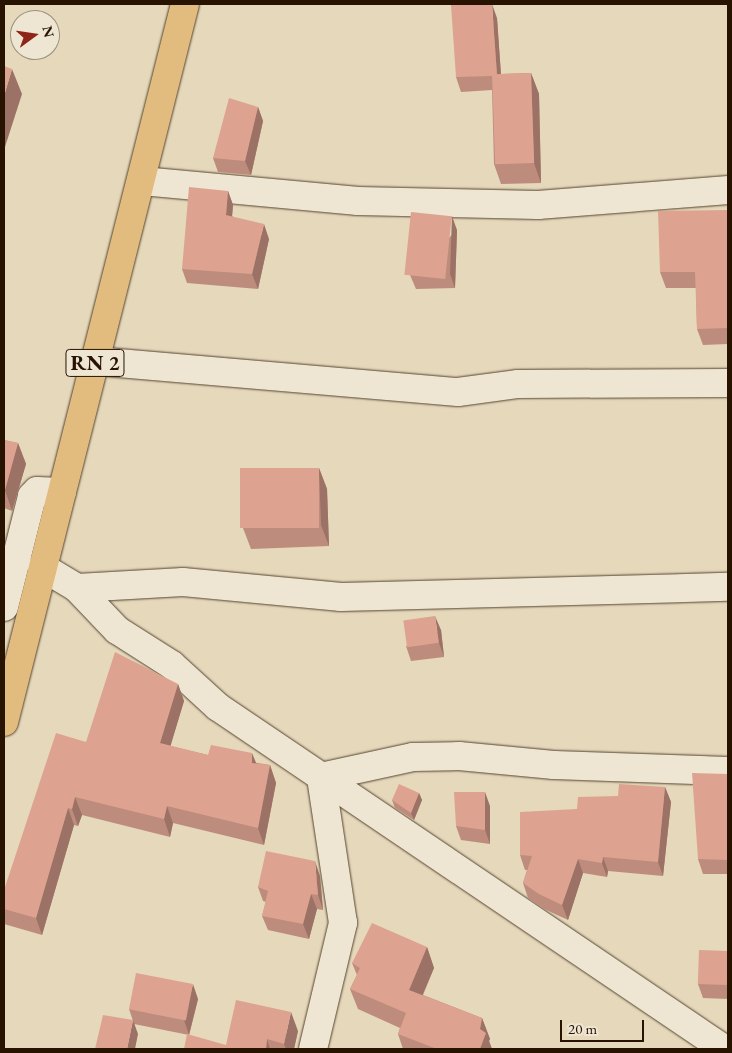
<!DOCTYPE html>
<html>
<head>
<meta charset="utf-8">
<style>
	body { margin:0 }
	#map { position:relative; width:732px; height:1053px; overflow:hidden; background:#e5d8bb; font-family:"EB Garamond",serif }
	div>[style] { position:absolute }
	.roads { filter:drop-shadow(0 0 1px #56442f) drop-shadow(0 0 1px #56442f) }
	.minor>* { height:28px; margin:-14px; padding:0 14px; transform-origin:14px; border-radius:14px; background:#eee6d3 }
	.highway>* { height:28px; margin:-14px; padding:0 14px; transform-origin:14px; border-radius:14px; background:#e2bc7e }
	.wall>* { inset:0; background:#be8c7c }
	.shaded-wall>* { inset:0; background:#9b7265 }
	.building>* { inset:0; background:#dda390; transform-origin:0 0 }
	span { translate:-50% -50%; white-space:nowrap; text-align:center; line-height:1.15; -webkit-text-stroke:4px #eee6d3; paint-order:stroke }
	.shield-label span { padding:1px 4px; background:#eee6d3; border:1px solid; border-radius:4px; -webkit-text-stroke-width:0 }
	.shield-label { font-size:21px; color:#271300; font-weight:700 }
	.frame { position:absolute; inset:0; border:5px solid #271300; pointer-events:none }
	.north { position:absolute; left:10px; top:10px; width:50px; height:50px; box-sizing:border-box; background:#eee6d3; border:1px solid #9e927f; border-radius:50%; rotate:76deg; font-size:14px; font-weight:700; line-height:20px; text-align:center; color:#271300 }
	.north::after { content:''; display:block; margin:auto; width:18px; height:22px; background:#8f2418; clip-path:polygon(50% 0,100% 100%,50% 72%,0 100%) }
	.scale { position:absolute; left:560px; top:1020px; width:84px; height:22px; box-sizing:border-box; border:2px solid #271300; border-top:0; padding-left:6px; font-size:15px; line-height:18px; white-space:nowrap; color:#271300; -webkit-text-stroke:4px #eee6d3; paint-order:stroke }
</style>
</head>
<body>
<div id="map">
	<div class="roads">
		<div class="minor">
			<i style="left:142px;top:181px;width:217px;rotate:5.3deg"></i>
			<i style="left:358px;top:201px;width:180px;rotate:1.3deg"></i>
			<i style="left:538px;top:205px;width:191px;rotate:-4.5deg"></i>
			<i style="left:95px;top:361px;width:364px;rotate:4.9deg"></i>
			<i style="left:458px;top:392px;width:61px;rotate:-7.6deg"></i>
			<i style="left:518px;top:384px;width:210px;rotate:-0.3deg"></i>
			<i style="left:42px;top:567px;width:41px;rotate:31deg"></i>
			<i style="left:77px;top:588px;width:58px;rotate:46.4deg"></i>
			<i style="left:117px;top:630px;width:65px;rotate:32.5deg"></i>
			<i style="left:172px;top:665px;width:62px;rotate:42.4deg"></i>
			<i style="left:218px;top:707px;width:611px;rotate:34.05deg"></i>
			<i style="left:77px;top:588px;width:106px;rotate:-3.2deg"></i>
			<i style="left:183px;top:582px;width:159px;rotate:5.4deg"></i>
			<i style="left:341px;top:597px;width:387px;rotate:-1.5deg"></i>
			<i style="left:4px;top:607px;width:114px;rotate:-75.8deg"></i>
			<i style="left:32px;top:496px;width:7px;rotate:-45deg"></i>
			<i style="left:37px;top:491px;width:25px;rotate:2deg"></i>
			<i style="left:313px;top:1049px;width:130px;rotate:-76.6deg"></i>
			<i style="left:343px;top:923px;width:148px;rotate:-98.6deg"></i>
			<i style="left:321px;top:777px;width:94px;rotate:-12.3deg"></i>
			<i style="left:413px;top:757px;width:46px;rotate:-1.2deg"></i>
			<i style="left:459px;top:756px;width:95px;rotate:5.4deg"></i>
			<i style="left:554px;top:765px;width:174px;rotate:2deg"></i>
		</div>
		<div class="highway">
			<i style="left:4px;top:722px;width:740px;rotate:-75.85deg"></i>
		</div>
	</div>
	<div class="wall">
		<i style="clip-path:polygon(497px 18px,501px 74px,531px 73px,539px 94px,541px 183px,501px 184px,494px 164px,492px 90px,461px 92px,456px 77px)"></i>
		<i style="clip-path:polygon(258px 107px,263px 121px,251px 175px,218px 172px,213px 158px)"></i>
		<i style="clip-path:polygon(228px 191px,233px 205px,232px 216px,269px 239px,258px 289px,187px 283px,182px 269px)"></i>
		<i style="clip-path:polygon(728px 210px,728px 344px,703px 345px,697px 329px,696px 288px,666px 288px,660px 272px)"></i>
		<i style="clip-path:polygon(457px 230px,455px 288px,416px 289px,410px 275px)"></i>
		<i style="clip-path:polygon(4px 440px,18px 443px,26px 464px,12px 511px,4px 508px)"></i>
		<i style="clip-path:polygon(319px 468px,327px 489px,329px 546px,251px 549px,243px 528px)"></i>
		<i style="clip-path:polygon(441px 630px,444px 657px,411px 661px,406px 646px)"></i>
		<i style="clip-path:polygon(178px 684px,184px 701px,170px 746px,208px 755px,270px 765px,276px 783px,264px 845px,173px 823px,170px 837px,82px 815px,78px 826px,74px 825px,42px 935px,4px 924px,4px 890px,86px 742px)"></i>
		<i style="clip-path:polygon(728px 774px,728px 874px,703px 874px,698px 859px)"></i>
		<i style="clip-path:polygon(665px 787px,671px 802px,663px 876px,608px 871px,607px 877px,583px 873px,568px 920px,544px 909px,528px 898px,523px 883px,527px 870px,525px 870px,520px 855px,577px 809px,618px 796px)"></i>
		<i style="clip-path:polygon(419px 793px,422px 800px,414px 820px,395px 808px,392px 800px)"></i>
		<i style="clip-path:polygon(490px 806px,490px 844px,461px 840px,456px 826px)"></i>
		<i style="clip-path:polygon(320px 876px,323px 910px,317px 909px,309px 939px,268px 930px,262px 916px,266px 902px,263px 901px,258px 887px)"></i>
		<i style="clip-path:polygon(427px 947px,434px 968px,423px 995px,482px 1018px,490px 1039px,489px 1041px,492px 1049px,403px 1049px,398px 1034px,400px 1028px,358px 1009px,350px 989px,357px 975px,352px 963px)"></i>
		<i style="clip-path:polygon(728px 951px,728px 999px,703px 998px,698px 984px)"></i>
		<i style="clip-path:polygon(198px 999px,189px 1035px,134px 1024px,129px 1009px)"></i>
		<i style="clip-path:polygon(298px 1031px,294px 1049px,184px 1049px,226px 1045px)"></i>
	</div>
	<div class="shaded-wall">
		<i style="clip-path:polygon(492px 4px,497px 18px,502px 90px,497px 75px)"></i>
		<i style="clip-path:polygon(12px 69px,22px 94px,4px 150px,4px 96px)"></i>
		<i style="clip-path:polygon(531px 73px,539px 94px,541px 183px,534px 163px)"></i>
		<i style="clip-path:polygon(258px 107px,263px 121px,251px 175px,245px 161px)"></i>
		<i style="clip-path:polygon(228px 191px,233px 205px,231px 229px,226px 215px)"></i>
		<i style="clip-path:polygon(452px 216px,457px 230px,455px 288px,450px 274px)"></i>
		<i style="clip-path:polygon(264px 224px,269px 239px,258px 289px,252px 274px)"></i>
		<i style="clip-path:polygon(18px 443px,26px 464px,12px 511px,5px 490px)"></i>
		<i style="clip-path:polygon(319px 468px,327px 489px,329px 546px,321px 525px)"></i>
		<i style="clip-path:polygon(435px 616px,441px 630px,444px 657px,439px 643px)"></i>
		<i style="clip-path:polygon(178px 684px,184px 701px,166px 761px,160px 743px)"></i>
		<i style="clip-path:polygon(252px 753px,259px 770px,252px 763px)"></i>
		<i style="clip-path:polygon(270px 765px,276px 783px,264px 845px,258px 828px)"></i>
		<i style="clip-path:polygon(665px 787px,671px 802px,663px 876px,658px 862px)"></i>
		<i style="clip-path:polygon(485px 792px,490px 806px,490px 844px,485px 830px)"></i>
		<i style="clip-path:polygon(419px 793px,422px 800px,414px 820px,411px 813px)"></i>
		<i style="clip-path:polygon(75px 797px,82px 815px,78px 826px,72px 809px)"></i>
		<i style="clip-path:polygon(167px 806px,173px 823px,170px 837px,164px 819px)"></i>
		<i style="clip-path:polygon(68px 808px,74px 825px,42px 935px,36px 918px)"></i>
		<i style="clip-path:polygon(603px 857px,608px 871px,607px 877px,602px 863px)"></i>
		<i style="clip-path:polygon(578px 859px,583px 873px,568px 920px,562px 905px)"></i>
		<i style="clip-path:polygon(315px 861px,320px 876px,323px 910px,318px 895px)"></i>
		<i style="clip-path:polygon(311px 894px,317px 909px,309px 939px,303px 924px)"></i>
		<i style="clip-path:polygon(427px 947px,434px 968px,416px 1010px,409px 990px)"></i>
		<i style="clip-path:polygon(193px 984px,198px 999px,189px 1035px,184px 1020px)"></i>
		<i style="clip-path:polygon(291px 1012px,298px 1031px,294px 1049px,286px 1049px,284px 1044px)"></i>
		<i style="clip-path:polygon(482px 1018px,490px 1039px,489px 1041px,492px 1049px,480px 1049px,480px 1029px)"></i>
		<i style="clip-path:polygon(133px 1020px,138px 1034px,135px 1049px,127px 1049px)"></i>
		<i style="clip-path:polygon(267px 1039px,270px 1049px,266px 1049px)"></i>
	</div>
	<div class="building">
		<i style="clip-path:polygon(484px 4px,492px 4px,497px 75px,492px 75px,492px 76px,456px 77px,451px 5px)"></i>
		<i style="clip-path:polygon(4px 66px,12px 69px,4px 96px)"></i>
		<i style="left:531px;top:73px;width:90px;height:39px;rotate:88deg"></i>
		<i style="clip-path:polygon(229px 98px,258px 107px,245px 161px,213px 158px)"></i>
		<i style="clip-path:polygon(189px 187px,228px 191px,226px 215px,264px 224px,252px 274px,182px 269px)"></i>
		<i style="clip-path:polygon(728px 210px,728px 328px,697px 329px,695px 272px,660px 272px,658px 211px)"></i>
		<i style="left:411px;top:212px;width:41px;height:63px;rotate:6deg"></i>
		<i style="clip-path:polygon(4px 440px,18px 443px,5px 490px,4px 490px)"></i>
		<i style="left:240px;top:468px;width:79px;height:60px"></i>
		<i style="left:435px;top:616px;width:27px;height:32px;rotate:82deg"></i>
		<i style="clip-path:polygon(115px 652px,178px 684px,160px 743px,208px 755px,211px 745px,252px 753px,252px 763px,270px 765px,258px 828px,167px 806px,164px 819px,75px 797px,72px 809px,68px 808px,36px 918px,4px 909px,4px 890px,56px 733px,86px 742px)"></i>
		<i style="clip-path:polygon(692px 773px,728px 774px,728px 860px,698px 859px)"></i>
		<i style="clip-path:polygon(399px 784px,419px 793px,411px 813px,392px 800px)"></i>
		<i style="clip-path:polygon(619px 784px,665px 787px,658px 862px,603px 857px,602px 863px,578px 859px,562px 905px,539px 894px,523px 883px,532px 856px,520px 855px,520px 812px,577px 809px,578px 797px,618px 796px)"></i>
		<i style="clip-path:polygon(454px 792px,485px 792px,485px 830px,456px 826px)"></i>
		<i style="clip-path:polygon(266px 851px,315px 861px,318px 895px,311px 894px,303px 924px,262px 916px,268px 891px,258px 887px)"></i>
		<i style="clip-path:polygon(372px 923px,427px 947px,409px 990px,482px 1018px,480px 1029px,486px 1033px,480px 1049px,437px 1049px,398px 1034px,406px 1013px,350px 989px,360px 968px,352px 963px)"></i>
		<i style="left:699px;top:950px;width:29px;height:34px;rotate:2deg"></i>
		<i style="left:136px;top:973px;width:58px;height:37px;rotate:11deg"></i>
		<i style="clip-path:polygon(236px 1000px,291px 1012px,284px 1044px,267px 1039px,266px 1049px,184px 1049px,187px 1034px,226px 1045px)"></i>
		<i style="clip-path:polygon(103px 1015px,133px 1020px,127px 1049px,95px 1049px)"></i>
	</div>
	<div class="shield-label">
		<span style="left:95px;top:363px">RN 2</span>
	</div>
	<div class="frame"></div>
	<div class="north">N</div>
	<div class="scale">20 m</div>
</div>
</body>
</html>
